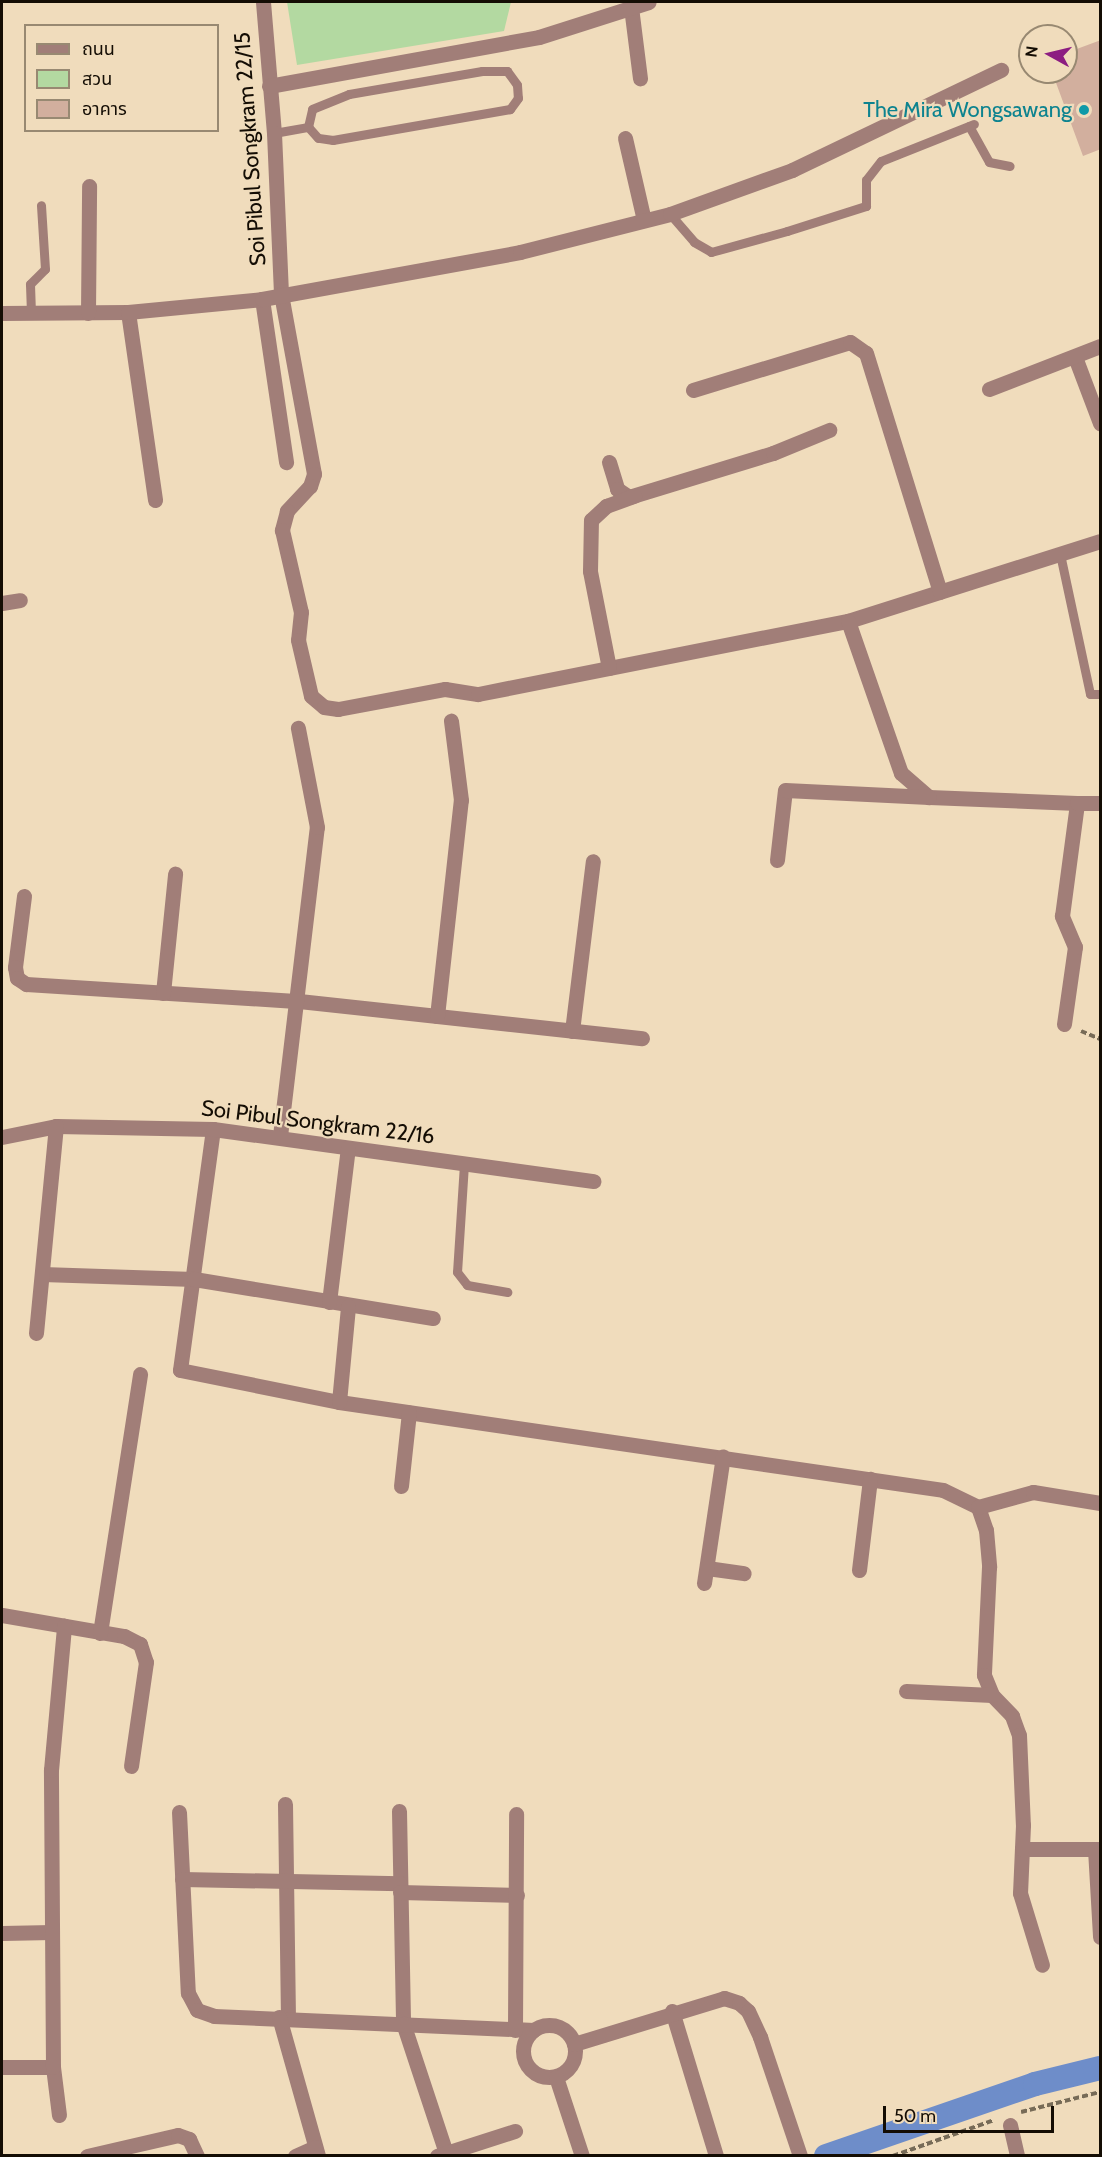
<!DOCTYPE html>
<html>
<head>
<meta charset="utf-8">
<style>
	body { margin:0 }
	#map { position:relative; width:1102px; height:2157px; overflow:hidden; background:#f0dcbc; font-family:Cabin,"Noto Sans Thai",sans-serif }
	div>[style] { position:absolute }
	.green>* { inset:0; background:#b3d9a1 }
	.canal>* { height:24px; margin:-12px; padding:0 12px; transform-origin:12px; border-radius:12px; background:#6e8dc9 }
	.building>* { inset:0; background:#d2af9e }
	.path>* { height:4px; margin-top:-2px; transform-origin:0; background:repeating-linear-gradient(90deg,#776b57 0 6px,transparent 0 9px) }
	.service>* { height:9px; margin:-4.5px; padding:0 4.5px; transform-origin:4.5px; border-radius:4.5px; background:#a17e78 }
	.minor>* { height:15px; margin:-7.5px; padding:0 7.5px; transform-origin:7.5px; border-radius:7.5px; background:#a17e78 }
	.minor>.ring { margin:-7.5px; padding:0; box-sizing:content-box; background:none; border:15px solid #a17e78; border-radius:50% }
	.dots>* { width:16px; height:16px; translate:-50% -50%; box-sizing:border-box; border:3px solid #f0dcbc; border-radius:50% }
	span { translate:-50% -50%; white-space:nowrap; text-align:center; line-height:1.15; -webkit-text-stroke:4.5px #f0dcbc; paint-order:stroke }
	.culture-label { font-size:22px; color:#0d838f }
	.right { translate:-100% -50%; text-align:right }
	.street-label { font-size:22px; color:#140d04 }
	.frame { position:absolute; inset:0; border:3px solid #140d04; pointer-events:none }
	.legend { position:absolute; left:24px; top:24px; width:195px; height:108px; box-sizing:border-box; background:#f0dcbc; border:2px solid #988972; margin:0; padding:8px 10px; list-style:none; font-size:18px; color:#140d04 }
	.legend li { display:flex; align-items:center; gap:12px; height:30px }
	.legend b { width:30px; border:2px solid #988972 }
	.north { position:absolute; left:1018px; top:24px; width:60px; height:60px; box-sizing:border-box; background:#f0dcbc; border:2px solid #988972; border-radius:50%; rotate:278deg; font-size:16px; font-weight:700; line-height:24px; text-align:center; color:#140d04 }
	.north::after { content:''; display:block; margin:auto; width:21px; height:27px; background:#8c1d81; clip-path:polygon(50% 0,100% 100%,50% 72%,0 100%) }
	.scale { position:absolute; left:883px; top:2106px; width:171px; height:27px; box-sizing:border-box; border:3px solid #140d04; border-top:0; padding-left:8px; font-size:18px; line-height:21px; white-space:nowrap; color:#140d04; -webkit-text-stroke:4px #f0dcbc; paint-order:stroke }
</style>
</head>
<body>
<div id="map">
	<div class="green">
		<i style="clip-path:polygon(287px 2px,511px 2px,504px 31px,297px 65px)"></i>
	</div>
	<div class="canal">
		<i style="left:826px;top:2156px;width:221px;rotate:-19deg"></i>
		<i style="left:1035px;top:2084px;width:67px;rotate:-13.8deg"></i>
	</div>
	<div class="building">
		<i style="clip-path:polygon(1101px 40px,1101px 149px,1083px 156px,1052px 72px,1066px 72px,1066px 53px)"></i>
	</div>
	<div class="path">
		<i style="left:1081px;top:1031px;width:21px;rotate:23deg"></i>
		<i style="left:1021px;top:2112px;width:81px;rotate:-14.2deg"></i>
		<i style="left:893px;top:2156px;width:107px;rotate:-19.6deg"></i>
	</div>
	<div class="service">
		<i style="left:482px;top:71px;width:25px"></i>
		<i style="left:507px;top:71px;width:17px;rotate:54deg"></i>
		<i style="left:517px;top:85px;width:13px;rotate:86deg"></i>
		<i style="left:518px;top:98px;width:14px;rotate:126deg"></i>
		<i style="left:510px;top:109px;width:180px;rotate:170.1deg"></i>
		<i style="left:333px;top:140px;width:15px;rotate:-172deg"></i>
		<i style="left:318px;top:138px;width:15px;rotate:-132deg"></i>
		<i style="left:308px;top:127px;width:18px;rotate:-77deg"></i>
		<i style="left:312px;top:109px;width:40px;rotate:-22deg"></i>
		<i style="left:349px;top:94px;width:135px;rotate:-9.8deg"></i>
		<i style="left:969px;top:126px;width:41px;rotate:60.9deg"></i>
		<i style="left:989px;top:162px;width:21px;rotate:11deg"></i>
		<i style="left:274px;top:133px;width:35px;rotate:-10deg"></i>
		<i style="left:670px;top:214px;width:37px;rotate:49deg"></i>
		<i style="left:694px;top:242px;width:20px;rotate:30deg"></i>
		<i style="left:711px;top:252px;width:79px;rotate:-15.4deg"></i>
		<i style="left:787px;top:231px;width:83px;rotate:-17.6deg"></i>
		<i style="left:866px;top:206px;width:26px;rotate:-90deg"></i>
		<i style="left:866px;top:180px;width:24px;rotate:-52deg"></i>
		<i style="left:881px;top:161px;width:100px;rotate:-21.7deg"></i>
		<i style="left:31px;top:313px;width:29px;rotate:-92deg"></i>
		<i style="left:30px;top:284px;width:21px;rotate:-45deg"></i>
		<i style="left:45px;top:269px;width:64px;rotate:-93.6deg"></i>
		<i style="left:1060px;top:554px;width:143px;rotate:77.9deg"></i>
		<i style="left:1090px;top:694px;width:10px"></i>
		<i style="left:464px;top:1164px;width:108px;rotate:93.7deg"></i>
		<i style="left:457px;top:1272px;width:16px;rotate:52deg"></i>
		<i style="left:467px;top:1285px;width:41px;rotate:9.9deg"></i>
	</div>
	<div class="minor">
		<i style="left:263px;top:2px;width:131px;rotate:85.2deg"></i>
		<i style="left:274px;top:133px;width:161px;rotate:87.5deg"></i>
		<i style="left:281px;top:294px;width:183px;rotate:79.6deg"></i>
		<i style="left:314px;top:474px;width:13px;rotate:108deg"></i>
		<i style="left:310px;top:486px;width:34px;rotate:133deg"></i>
		<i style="left:287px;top:511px;width:20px;rotate:105deg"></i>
		<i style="left:282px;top:530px;width:84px;rotate:77deg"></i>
		<i style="left:301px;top:612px;width:28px;rotate:96deg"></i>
		<i style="left:298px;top:640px;width:57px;rotate:76.9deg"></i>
		<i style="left:311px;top:696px;width:17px;rotate:40deg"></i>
		<i style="left:324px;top:707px;width:14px;rotate:8deg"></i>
		<i style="left:338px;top:709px;width:109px;rotate:-10.6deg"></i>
		<i style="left:445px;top:689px;width:33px;rotate:9deg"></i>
		<i style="left:478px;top:694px;width:377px;rotate:-11.2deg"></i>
		<i style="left:848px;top:621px;width:264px;rotate:-17.6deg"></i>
		<i style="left:631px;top:7px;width:72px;rotate:82.8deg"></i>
		<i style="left:269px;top:86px;width:274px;rotate:-10.3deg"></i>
		<i style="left:539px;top:37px;width:115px;rotate:-17.7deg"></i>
		<i style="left:625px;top:138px;width:84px;rotate:77deg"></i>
		<i style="left:262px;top:299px;width:165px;rotate:81.6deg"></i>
		<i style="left:128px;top:312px;width:190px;rotate:81.8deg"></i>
		<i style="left:2px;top:313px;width:126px;rotate:-0.5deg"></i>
		<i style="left:128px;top:312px;width:135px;rotate:-5.5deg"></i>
		<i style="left:262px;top:299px;width:262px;rotate:-10.3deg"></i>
		<i style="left:520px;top:252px;width:155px;rotate:-14.2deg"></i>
		<i style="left:670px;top:214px;width:130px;rotate:-19.8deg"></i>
		<i style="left:792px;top:170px;width:232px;rotate:-25.6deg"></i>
		<i style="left:88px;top:313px;width:127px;rotate:-89.5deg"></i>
		<i style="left:1075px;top:357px;width:71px;rotate:69.3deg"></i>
		<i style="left:989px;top:389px;width:119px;rotate:-21.2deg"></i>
		<i style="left:693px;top:390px;width:164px;rotate:-17deg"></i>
		<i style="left:850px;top:342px;width:19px;rotate:35deg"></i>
		<i style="left:866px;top:353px;width:250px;rotate:72.8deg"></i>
		<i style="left:609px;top:462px;width:28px;rotate:73deg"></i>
		<i style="left:617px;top:489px;width:14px;rotate:34deg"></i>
		<i style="left:629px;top:497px;width:151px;rotate:-17deg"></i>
		<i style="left:773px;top:453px;width:61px;rotate:-22.3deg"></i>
		<i style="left:2px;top:603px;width:18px;rotate:-9deg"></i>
		<i style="left:848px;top:621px;width:161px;rotate:70.8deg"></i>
		<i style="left:901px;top:773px;width:37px;rotate:41deg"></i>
		<i style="left:929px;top:797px;width:148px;rotate:2.3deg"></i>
		<i style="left:609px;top:668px;width:99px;rotate:-101.1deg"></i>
		<i style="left:590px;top:571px;width:51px;rotate:-88.9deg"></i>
		<i style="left:591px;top:520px;width:21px;rotate:-43deg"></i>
		<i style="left:606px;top:506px;width:30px;rotate:-20deg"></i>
		<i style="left:777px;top:860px;width:70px;rotate:-83.5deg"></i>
		<i style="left:785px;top:790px;width:144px;rotate:2.8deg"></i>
		<i style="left:24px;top:896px;width:72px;rotate:97.2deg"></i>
		<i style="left:15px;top:967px;width:11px;rotate:80deg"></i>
		<i style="left:17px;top:978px;width:11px;rotate:34deg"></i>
		<i style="left:26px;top:984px;width:274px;rotate:3.6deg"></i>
		<i style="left:299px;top:1001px;width:345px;rotate:6.2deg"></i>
		<i style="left:163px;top:993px;width:120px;rotate:-84.2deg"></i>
		<i style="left:437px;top:1016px;width:217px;rotate:-83.7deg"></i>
		<i style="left:461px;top:800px;width:80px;rotate:-97.2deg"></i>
		<i style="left:1064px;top:1024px;width:78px;rotate:-81.9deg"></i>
		<i style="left:1075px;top:947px;width:34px;rotate:-113deg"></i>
		<i style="left:1062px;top:916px;width:114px;rotate:-82.4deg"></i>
		<i style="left:1077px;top:803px;width:23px"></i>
		<i style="left:572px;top:1031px;width:171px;rotate:-83deg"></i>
		<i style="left:213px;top:1129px;width:243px;rotate:97.8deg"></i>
		<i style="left:180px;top:1370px;width:162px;rotate:11.4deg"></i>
		<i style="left:339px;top:1402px;width:610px;rotate:8.29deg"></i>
		<i style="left:943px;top:1490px;width:39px;rotate:26deg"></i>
		<i style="left:978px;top:1507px;width:24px;rotate:71deg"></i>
		<i style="left:986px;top:1530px;width:37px;rotate:85deg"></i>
		<i style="left:989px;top:1567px;width:108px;rotate:92.7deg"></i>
		<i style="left:984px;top:1675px;width:22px;rotate:68deg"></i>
		<i style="left:992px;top:1695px;width:29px;rotate:46deg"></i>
		<i style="left:1012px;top:1716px;width:20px;rotate:70deg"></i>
		<i style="left:1019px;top:1735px;width:90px;rotate:87.5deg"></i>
		<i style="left:1023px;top:1825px;width:68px;rotate:92.5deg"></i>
		<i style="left:1020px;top:1893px;width:75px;rotate:73deg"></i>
		<i style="left:280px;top:1136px;width:311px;rotate:-83.2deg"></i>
		<i style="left:317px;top:827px;width:101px;rotate:-100.9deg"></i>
		<i style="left:2px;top:1137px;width:55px;rotate:-11.5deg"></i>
		<i style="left:56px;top:1126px;width:157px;rotate:1.1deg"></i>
		<i style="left:213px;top:1129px;width:384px;rotate:7.8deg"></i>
		<i style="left:42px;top:1274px;width:152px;rotate:1.9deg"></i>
		<i style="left:194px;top:1279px;width:242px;rotate:9.3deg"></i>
		<i style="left:329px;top:1302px;width:155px;rotate:-83deg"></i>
		<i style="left:36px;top:1333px;width:208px;rotate:-84.5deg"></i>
		<i style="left:339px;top:1402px;width:96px;rotate:-84.6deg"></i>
		<i style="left:401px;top:1486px;width:74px;rotate:-83.8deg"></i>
		<i style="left:978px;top:1507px;width:57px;rotate:-15.3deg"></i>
		<i style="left:1033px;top:1492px;width:68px;rotate:9.3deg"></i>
		<i style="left:707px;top:1568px;width:37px;rotate:8deg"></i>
		<i style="left:859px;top:1570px;width:92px;rotate:-83.1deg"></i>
		<i style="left:704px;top:1583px;width:128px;rotate:-81.5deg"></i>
		<i style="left:2px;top:1615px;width:124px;rotate:9.8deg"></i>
		<i style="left:124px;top:1636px;width:18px;rotate:27deg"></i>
		<i style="left:140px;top:1644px;width:19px;rotate:72deg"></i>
		<i style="left:146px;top:1662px;width:105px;rotate:98.2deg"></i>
		<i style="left:100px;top:1633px;width:262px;rotate:-81.2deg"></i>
		<i style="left:906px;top:1691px;width:86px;rotate:2.7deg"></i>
		<i style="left:285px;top:1804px;width:214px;rotate:89.2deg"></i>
		<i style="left:399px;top:1811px;width:212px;rotate:88.9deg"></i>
		<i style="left:403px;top:2023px;width:140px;rotate:71.7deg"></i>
		<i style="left:179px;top:1812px;width:181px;rotate:87.2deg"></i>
		<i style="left:188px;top:1993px;width:19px;rotate:62deg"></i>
		<i style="left:197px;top:2010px;width:18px;rotate:19deg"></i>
		<i style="left:214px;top:2016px;width:320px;rotate:2.5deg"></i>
		<i style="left:1022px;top:1849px;width:78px"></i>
		<i style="left:1095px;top:1849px;width:88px;rotate:86.7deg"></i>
		<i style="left:182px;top:1879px;width:218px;rotate:1.1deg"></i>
		<i style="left:400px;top:1892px;width:117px;rotate:1.5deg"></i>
		<i style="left:2px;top:1933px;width:50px;rotate:-1.1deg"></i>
		<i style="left:672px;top:2011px;width:152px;rotate:73.1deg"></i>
		<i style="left:279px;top:2017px;width:144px;rotate:74.3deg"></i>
		<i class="ring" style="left:523px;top:2025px;width:37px;height:37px"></i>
		<i style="left:515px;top:2030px;width:216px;rotate:-89.7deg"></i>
		<i style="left:574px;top:2044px;width:157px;rotate:-17deg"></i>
		<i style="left:724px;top:1998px;width:16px;rotate:18deg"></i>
		<i style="left:739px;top:2003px;width:12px;rotate:42deg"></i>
		<i style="left:748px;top:2011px;width:29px;rotate:65deg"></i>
		<i style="left:760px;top:2037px;width:126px;rotate:71.4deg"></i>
		<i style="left:2px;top:2067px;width:51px"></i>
		<i style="left:556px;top:2077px;width:83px;rotate:71.8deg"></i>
		<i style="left:59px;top:2115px;width:48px;rotate:-97.1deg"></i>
		<i style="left:53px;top:2067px;width:297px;rotate:-90.4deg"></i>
		<i style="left:51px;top:1770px;width:145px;rotate:-84.8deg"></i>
		<i style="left:1010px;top:2125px;width:32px;rotate:77deg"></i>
		<i style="left:87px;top:2156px;width:93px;rotate:-13deg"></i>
		<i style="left:178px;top:2135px;width:12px;rotate:20deg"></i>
		<i style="left:189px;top:2139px;width:19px;rotate:65deg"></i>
		<i style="left:295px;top:2156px;width:22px;rotate:-24deg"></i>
		<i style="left:437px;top:2156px;width:82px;rotate:-17.8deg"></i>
	</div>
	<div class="dots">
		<i style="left:1084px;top:110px;background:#0f9aa8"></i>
	</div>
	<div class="culture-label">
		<span class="right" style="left:1072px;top:110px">The Mira Wongsawang</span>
	</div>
	<div class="street-label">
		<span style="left:250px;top:149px;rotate:-94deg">Soi Pibul Songkram 22/15</span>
		<span style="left:318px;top:1122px;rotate:7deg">Soi Pibul Songkram 22/16</span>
	</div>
	<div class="frame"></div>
	<ul class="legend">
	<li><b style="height:8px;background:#a17e78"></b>ถนน</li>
	<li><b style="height:16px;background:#b3d9a1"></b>สวน</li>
	<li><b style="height:16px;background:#d2af9e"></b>อาคาร</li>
	</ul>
	<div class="north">N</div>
	<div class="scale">50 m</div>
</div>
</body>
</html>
